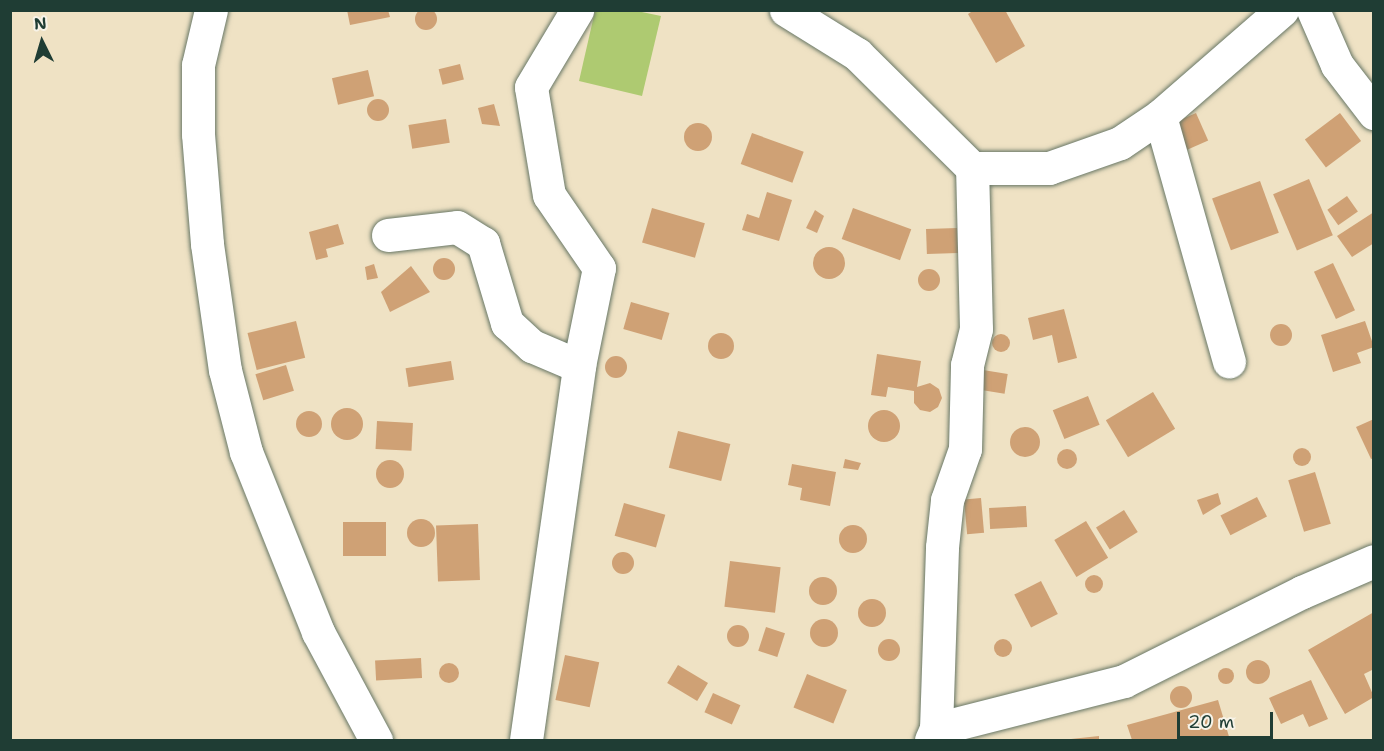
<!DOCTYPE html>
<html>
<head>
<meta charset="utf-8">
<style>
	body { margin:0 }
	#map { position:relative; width:1384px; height:751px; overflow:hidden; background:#efe2c4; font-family:"Shantell Sans",sans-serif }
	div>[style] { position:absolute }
	.green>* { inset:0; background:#aeca71 }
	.building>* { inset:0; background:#cfa175; transform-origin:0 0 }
	.round { border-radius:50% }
	.roads { filter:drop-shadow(0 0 2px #687766) drop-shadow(0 0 2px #687766) }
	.minor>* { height:33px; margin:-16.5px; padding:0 16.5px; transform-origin:16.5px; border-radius:16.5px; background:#fff }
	span { translate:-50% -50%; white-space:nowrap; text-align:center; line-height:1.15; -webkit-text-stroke:4.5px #f7f3e8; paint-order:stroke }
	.frame { position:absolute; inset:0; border:12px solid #1f3d34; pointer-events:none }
	.north { position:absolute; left:12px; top:12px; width:60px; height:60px; -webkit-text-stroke:4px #f7f3e8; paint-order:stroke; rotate:355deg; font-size:16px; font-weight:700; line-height:24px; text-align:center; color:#1f3d34 }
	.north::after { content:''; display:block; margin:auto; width:21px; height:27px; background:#1f3d34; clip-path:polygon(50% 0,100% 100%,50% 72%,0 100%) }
	.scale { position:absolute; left:1177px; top:712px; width:96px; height:27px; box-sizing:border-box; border:3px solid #1f3d34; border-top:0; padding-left:8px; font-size:18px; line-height:21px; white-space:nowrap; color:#1f3d34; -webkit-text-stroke:4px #f7f3e8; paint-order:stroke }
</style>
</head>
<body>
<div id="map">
	<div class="green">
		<i style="clip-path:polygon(595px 11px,637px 11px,661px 16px,642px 96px,579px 81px)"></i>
	</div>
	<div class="building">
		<i class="round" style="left:415px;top:8px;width:22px;height:22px"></i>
		<i style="clip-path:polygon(347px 10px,388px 10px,390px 17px,350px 25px)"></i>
		<i style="clip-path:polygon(974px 10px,1005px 10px,1025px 46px,996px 63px,968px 14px)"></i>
		<i style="left:460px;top:64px;width:16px;height:22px;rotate:76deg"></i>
		<i style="left:368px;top:70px;width:27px;height:37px;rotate:77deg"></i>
		<i class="round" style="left:367px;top:99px;width:22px;height:22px"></i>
		<i style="clip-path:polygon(494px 104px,500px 126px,482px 124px,478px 108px)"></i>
		<i style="left:1196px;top:113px;width:30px;height:23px;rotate:66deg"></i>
		<i style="left:1340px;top:113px;width:35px;height:44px;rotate:53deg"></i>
		<i style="left:446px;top:119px;width:24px;height:38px;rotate:81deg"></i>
		<i class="round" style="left:684px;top:123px;width:28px;height:28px"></i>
		<i style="left:752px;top:133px;width:55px;height:33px;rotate:20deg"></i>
		<i style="left:1309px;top:179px;width:61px;height:39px;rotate:67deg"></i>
		<i style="left:1260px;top:181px;width:55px;height:51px;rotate:70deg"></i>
		<i style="clip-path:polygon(767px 192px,792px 200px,779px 241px,742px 230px,747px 214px,759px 218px)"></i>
		<i style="left:1347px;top:196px;width:19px;height:24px;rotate:55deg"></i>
		<i style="left:652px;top:208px;width:55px;height:36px;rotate:16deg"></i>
		<i style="left:853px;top:208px;width:62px;height:33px;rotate:20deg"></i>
		<i style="clip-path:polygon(815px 210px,824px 216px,817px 233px,806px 228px)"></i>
		<i style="clip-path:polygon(1374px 212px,1374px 243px,1352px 257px,1337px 236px)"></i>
		<i style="clip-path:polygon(338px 224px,344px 244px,326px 249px,328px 257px,316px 260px,309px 232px)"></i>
		<i style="left:957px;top:228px;width:25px;height:31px;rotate:88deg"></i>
		<i class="round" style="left:813px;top:247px;width:32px;height:32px"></i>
		<i class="round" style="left:433px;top:258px;width:22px;height:22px"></i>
		<i style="left:1333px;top:263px;width:52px;height:21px;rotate:65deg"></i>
		<i style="clip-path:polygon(374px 264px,378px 278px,367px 280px,365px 267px)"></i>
		<i style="clip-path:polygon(411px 266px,430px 292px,390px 312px,381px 292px)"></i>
		<i class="round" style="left:918px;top:269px;width:22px;height:22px"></i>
		<i style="left:631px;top:302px;width:40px;height:28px;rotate:16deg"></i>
		<i style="clip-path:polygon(1064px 309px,1077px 358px,1058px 363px,1052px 335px,1033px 340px,1028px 318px)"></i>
		<i style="left:296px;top:321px;width:38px;height:50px;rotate:76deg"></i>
		<i style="clip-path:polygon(1365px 321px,1374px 347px,1357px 353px,1361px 363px,1333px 372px,1321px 335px)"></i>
		<i class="round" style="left:1270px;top:324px;width:22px;height:22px"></i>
		<i class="round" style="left:708px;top:333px;width:26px;height:26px"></i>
		<i class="round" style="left:992px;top:334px;width:18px;height:18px"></i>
		<i style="clip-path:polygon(877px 354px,921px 361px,917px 387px,930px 383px,939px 389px,942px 398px,938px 407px,930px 412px,920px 410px,914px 403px,914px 391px,888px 387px,886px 397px,871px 395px)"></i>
		<i class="round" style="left:605px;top:356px;width:22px;height:22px"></i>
		<i style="left:451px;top:361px;width:19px;height:46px;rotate:81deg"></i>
		<i style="left:286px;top:365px;width:27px;height:32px;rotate:73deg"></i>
		<i style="left:983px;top:370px;width:25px;height:20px;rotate:9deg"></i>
		<i style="left:1153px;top:392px;width:43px;height:55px;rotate:59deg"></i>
		<i style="left:1088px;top:396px;width:31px;height:38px;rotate:68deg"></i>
		<i class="round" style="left:331px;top:408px;width:32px;height:32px"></i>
		<i class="round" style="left:868px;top:410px;width:32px;height:32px"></i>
		<i class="round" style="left:296px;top:411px;width:26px;height:26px"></i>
		<i style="clip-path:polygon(1374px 419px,1374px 458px,1371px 459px,1356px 427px)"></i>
		<i style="left:377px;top:421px;width:36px;height:28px;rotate:3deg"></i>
		<i class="round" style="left:1010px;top:427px;width:30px;height:30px"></i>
		<i style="left:678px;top:431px;width:54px;height:38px;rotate:14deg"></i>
		<i class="round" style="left:1293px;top:448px;width:18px;height:18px"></i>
		<i class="round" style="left:1057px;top:449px;width:20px;height:20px"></i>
		<i style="clip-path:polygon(845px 459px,861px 463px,858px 470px,843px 468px)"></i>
		<i class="round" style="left:376px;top:460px;width:28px;height:28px"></i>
		<i style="clip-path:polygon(792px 464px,836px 472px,830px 506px,800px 500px,802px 488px,788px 485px)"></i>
		<i style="left:1315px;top:472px;width:54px;height:28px;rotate:73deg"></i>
		<i style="clip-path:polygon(1218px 493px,1221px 504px,1203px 515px,1197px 500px)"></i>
		<i style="left:1257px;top:497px;width:22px;height:41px;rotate:63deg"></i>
		<i style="left:981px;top:498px;width:35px;height:17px;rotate:85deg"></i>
		<i style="left:624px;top:503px;width:43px;height:34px;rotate:16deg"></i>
		<i style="left:1026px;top:506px;width:21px;height:37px;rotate:87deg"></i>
		<i style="left:1124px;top:510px;width:26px;height:33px;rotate:58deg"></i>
		<i class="round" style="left:407px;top:519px;width:28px;height:28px"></i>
		<i style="left:1086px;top:521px;width:43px;height:37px;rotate:59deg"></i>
		<i style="left:343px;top:522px;width:43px;height:34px"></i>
		<i style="left:478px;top:524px;width:56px;height:42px;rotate:88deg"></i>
		<i class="round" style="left:839px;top:525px;width:28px;height:28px"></i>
		<i class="round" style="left:612px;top:552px;width:22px;height:22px"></i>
		<i style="left:730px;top:561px;width:51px;height:46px;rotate:7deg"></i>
		<i class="round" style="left:1085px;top:575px;width:18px;height:18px"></i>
		<i class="round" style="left:809px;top:577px;width:28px;height:28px"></i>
		<i style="left:1041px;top:581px;width:37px;height:30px;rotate:63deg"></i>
		<i class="round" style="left:858px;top:599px;width:28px;height:28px"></i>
		<i style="clip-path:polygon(1374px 612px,1374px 669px,1364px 674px,1374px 697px,1345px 714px,1308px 650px)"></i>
		<i class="round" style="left:810px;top:619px;width:28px;height:28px"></i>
		<i class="round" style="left:727px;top:625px;width:22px;height:22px"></i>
		<i style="left:766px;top:627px;width:20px;height:25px;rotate:18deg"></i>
		<i class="round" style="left:878px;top:639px;width:22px;height:22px"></i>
		<i class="round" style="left:994px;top:639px;width:18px;height:18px"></i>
		<i style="left:565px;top:655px;width:35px;height:46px;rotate:12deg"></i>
		<i style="left:421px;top:658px;width:20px;height:46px;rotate:87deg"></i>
		<i class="round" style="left:1246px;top:660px;width:24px;height:24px"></i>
		<i class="round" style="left:439px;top:663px;width:20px;height:20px"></i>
		<i style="left:678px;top:665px;width:35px;height:21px;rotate:31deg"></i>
		<i class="round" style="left:1218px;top:668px;width:16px;height:16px"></i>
		<i style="left:807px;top:674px;width:43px;height:36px;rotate:22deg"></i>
		<i style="clip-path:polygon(1311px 680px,1328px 719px,1309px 727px,1303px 714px,1281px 724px,1269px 698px)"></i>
		<i class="round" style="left:1170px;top:686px;width:22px;height:22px"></i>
		<i style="left:713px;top:693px;width:30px;height:21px;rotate:24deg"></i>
		<i style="clip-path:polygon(1218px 700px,1230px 740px,1132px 740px,1127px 725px)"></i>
		<i style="clip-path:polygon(1099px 736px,1099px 740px,1071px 740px,1071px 739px)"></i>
	</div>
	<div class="roads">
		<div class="minor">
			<i style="left:211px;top:10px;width:57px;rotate:103.3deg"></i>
			<i style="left:198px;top:65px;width:69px;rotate:90deg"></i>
			<i style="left:198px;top:134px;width:110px;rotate:85.3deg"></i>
			<i style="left:207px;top:244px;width:127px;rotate:81.9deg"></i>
			<i style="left:225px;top:370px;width:85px;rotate:75.6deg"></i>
			<i style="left:246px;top:452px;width:194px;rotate:68.2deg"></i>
			<i style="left:318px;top:632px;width:123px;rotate:61.8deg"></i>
			<i style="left:786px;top:10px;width:84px;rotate:31.8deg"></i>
			<i style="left:857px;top:54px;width:162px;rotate:44.7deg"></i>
			<i style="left:972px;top:168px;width:77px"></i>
			<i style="left:1049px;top:168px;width:75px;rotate:-19.4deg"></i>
			<i style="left:1120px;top:143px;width:48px;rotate:-34deg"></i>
			<i style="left:1160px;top:116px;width:162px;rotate:-41deg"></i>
			<i style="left:1313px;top:10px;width:60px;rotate:66.4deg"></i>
			<i style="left:1337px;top:65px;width:61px;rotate:52.4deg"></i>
			<i style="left:1160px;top:116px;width:255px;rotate:74.3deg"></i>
			<i style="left:388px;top:235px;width:69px;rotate:-6.6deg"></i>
			<i style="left:457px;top:227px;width:31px;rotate:32deg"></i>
			<i style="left:483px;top:243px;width:84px;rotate:73.3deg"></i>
			<i style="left:507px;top:323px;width:34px;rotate:43deg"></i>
			<i style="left:532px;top:346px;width:51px;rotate:23.1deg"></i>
			<i style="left:936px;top:729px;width:182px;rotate:-88.1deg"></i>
			<i style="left:942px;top:547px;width:47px;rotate:-83.9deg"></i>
			<i style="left:947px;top:500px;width:54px;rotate:-70.6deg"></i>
			<i style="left:965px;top:449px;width:84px;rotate:-88.6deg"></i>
			<i style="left:967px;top:365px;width:37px;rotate:-76deg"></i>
			<i style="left:976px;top:329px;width:161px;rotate:-91.4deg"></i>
			<i style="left:526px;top:740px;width:378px;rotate:-81.9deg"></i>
			<i style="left:579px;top:366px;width:100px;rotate:-78.5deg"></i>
			<i style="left:599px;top:268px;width:88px;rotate:-124.4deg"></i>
			<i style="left:549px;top:195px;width:109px;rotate:-99.5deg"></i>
			<i style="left:531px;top:87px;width:90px;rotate:-59.1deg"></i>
			<i style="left:931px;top:740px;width:12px;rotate:-66deg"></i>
			<i style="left:936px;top:729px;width:194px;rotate:-14.3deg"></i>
			<i style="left:1124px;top:681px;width:199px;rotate:-26.6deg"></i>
			<i style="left:1302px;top:592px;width:78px;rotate:-23.3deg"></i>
		</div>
	</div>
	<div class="frame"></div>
	<div class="north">N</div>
	<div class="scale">20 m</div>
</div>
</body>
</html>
